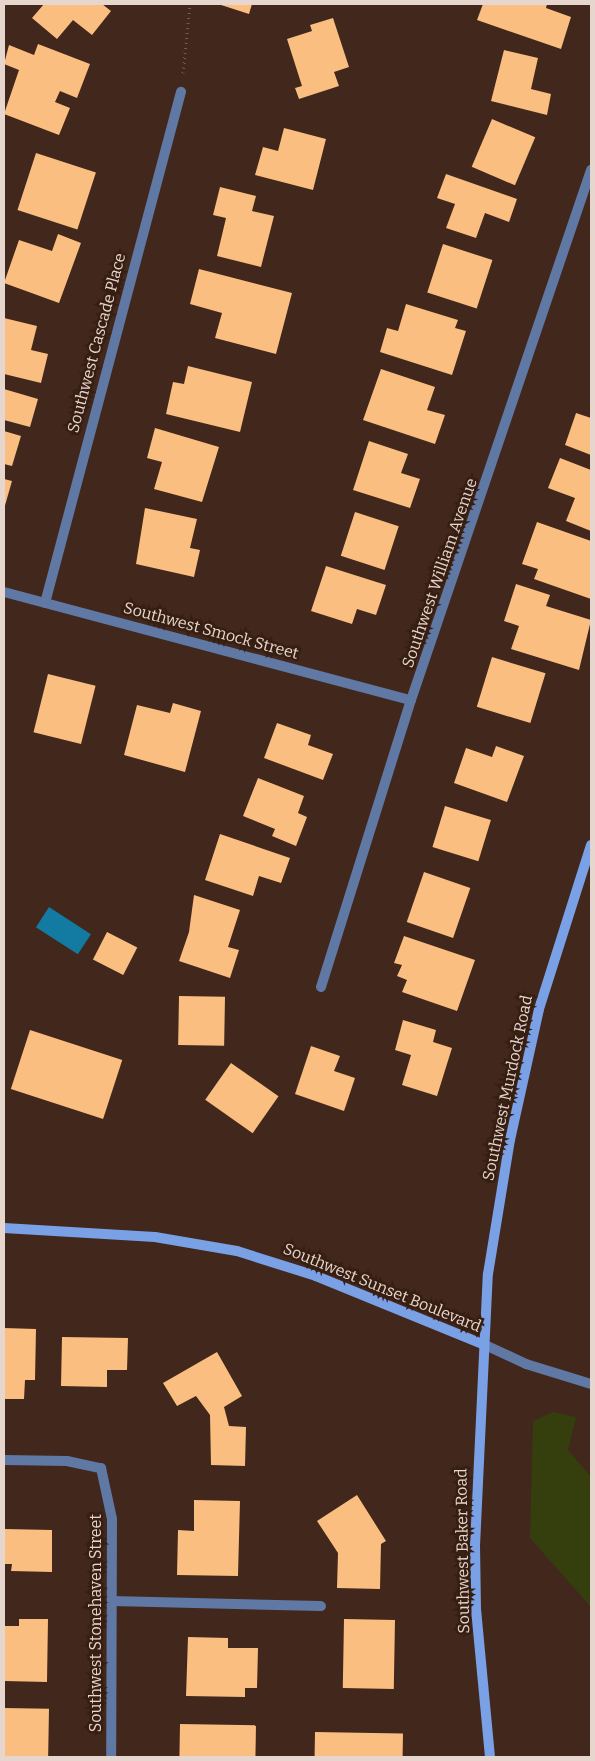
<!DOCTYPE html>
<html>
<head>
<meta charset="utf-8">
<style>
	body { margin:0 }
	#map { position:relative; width:595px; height:1761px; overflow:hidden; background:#41271c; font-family:Bitter,serif }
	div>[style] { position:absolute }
	.green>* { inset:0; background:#353f0d }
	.water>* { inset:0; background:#137ba2; transform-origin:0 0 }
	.building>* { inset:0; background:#fbbe81; transform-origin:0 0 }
	.path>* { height:3px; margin-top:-1.5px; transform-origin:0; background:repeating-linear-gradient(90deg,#735c52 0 1px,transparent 0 5px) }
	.service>* { height:10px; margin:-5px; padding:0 5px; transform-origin:5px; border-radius:5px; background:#6078a4 }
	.minor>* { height:10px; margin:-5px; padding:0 5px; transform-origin:5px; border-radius:5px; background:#6078a4 }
	.secondary>* { height:10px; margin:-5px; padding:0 5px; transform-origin:5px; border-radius:5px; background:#7aa0e6 }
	span { translate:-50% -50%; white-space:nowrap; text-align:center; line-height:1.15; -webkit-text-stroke:5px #371e12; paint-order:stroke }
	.street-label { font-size:16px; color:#e7d6ce }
	.frame { position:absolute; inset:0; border:5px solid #e7d6ce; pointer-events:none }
</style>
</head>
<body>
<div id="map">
	<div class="green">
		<i style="clip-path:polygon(553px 1412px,576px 1417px,568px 1450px,591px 1477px,591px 1607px,530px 1538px,533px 1421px)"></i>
	</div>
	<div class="water">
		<i style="left:49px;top:907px;width:50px;height:24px;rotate:33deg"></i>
	</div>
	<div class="building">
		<i style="clip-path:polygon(44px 4px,102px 4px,111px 11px,92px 35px,73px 20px,57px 39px,32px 18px)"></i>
		<i style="clip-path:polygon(218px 4px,252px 4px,249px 14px)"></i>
		<i style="clip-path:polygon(483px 4px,547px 4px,546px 8px,571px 17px,561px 49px,477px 20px)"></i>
		<i style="clip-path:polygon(333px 18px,349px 67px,334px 72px,339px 86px,299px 99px,295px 88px,302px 86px,287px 39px,312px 31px,310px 25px)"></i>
		<i style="clip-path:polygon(38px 44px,90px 64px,77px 98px,60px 91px,55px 102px,70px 108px,59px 135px,4px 114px,19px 70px,4px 64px,9px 45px,34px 55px)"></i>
		<i style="clip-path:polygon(504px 50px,538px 58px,531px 89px,551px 94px,547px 115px,491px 101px)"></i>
		<i style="left:492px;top:119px;width:47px;height:52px;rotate:23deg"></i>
		<i style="clip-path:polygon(284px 128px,326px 139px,313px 190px,255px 175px,263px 147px,278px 151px)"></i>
		<i style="left:36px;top:153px;width:63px;height:60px;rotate:18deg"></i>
		<i style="clip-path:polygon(446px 174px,517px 199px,509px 222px,485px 213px,476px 238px,446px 228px,455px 204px,437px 198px)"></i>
		<i style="clip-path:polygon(220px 187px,256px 196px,252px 211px,274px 216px,261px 267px,217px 256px,226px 218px,213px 215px)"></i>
		<i style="clip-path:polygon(58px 234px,81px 243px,59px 303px,4px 283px,19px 240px,52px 251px)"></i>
		<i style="left:443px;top:244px;width:52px;height:51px;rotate:18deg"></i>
		<i style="clip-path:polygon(199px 269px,292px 293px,276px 354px,215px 338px,222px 313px,190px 304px)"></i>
		<i style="clip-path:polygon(406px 304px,458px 320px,455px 328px,466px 331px,452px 375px,380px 352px,387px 328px,398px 331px)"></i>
		<i style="clip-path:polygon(4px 318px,37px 326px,31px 350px,48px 354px,41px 383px,4px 374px)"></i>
		<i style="clip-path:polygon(188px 366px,252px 382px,240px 432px,166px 414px,173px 382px,184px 384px)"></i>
		<i style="clip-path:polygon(381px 369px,435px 387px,427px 410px,445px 415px,435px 444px,363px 420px)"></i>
		<i style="clip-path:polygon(4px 389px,38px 399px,30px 427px,4px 420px)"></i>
		<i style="clip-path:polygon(576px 413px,591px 418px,591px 455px,565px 445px)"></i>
		<i style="clip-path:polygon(155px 428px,219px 447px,202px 502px,154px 489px,162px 462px,147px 458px)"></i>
		<i style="clip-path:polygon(4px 431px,21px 436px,12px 466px,4px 464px)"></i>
		<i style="clip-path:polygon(369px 441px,408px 454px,401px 473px,420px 479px,410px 508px,353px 490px)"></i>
		<i style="clip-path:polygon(560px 458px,591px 470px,591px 531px,566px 521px,575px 498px,548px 488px)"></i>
		<i style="clip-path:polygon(4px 479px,12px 481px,4px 509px)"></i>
		<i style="clip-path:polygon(145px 508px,197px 519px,190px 548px,200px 550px,194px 577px,136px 564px)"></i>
		<i style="left:355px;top:512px;width:46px;height:46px;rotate:18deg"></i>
		<i style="clip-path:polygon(537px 522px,591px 541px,591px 599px,534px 579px,538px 569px,522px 564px)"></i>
		<i style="clip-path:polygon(326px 566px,386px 585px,376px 615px,357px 609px,352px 624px,311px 611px)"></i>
		<i style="clip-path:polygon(516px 584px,550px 595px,546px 606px,591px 620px,579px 670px,511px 649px,519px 626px,504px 621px)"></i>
		<i style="left:492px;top:657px;width:56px;height:52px;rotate:17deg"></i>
		<i style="left:48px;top:674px;width:49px;height:60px;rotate:14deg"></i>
		<i style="clip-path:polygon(173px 703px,201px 711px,185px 772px,124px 755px,137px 705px,170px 713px)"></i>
		<i style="clip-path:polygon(277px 723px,311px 735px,308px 745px,333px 754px,323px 780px,264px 758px)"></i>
		<i style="clip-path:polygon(496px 746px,524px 756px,507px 802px,454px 783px,466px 748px,492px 757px)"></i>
		<i style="clip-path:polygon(258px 778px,304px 796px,298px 813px,307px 817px,296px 846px,272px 836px,275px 829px,243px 816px)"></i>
		<i style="left:445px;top:806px;width:48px;height:43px;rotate:17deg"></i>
		<i style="clip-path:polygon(220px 834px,290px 858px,281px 883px,259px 876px,253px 896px,205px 880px)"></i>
		<i style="left:424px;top:872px;width:49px;height:53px;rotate:19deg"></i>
		<i style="clip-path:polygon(194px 895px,240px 910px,228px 947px,239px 950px,230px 978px,179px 961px,189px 932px)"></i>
		<i style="left:107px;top:932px;width:34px;height:31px;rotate:27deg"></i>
		<i style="clip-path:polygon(404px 936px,475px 960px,457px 1011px,402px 992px,407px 980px,397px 976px,402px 965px,394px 963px)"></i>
		<i style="left:179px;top:996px;width:46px;height:49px;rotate:1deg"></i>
		<i style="clip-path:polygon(403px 1020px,436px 1030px,433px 1042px,452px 1048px,437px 1096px,402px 1085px,411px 1055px,395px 1050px)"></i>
		<i style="left:30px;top:1030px;width:97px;height:62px;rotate:18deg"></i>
		<i style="clip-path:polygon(311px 1046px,340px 1056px,334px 1071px,355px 1078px,344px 1111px,295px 1094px)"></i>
		<i style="left:231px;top:1063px;width:58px;height:45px;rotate:35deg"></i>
		<i style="clip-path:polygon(4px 1328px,36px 1329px,35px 1380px,25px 1380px,24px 1399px,4px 1399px)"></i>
		<i style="clip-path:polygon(62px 1337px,128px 1338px,127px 1370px,107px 1370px,107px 1387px,61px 1386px)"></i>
		<i style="clip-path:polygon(217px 1352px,242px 1396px,224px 1407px,229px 1426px,246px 1427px,245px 1466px,211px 1465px,210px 1415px,196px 1396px,177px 1406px,163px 1383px)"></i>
		<i style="clip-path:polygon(357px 1495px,386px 1541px,381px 1544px,380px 1589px,337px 1588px,338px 1553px,317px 1521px)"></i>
		<i style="clip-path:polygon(194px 1500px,240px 1501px,238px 1576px,177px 1575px,178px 1530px,194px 1531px)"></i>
		<i style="clip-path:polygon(4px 1529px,52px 1530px,52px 1572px,11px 1571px,12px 1564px,4px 1564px)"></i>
		<i style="clip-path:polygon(19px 1619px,48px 1619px,47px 1682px,4px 1681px,4px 1626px,19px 1626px)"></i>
		<i style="left:344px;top:1619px;width:51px;height:69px;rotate:1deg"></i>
		<i style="clip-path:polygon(188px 1637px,228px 1638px,228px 1648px,258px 1648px,257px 1688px,245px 1688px,245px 1697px,186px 1696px)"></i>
		<i style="left:4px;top:1708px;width:45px;height:49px;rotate:1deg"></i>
		<i style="left:180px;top:1724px;width:76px;height:33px;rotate:1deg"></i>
		<i style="left:315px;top:1732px;width:88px;height:25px;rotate:1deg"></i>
	</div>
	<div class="path">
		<i style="left:183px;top:73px;width:69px;rotate:-84.2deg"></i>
	</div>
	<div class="service">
		<i style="left:112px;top:1601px;width:209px;rotate:1.4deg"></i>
	</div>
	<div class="minor">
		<i style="left:4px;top:592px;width:421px;rotate:14.9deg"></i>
		<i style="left:45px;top:603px;width:529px;rotate:-75.1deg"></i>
		<i style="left:321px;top:987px;width:301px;rotate:-72.6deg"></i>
		<i style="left:411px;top:700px;width:560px;rotate:-71.24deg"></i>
		<i style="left:483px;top:1344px;width:47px;rotate:24.9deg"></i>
		<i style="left:526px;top:1364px;width:68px;rotate:17.1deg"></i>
		<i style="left:4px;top:1460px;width:63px;rotate:0.9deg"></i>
		<i style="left:67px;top:1461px;width:35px;rotate:12deg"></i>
		<i style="left:101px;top:1468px;width:52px;rotate:77.8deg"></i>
		<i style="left:112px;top:1519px;width:238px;rotate:90.2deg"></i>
	</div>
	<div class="secondary">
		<i style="left:4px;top:1228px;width:151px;rotate:3.4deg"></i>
		<i style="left:155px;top:1237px;width:83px;rotate:9.7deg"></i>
		<i style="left:237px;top:1251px;width:83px;rotate:17.6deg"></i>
		<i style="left:316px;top:1276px;width:180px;rotate:22.2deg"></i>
		<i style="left:490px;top:1757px;width:149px;rotate:-95.4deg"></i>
		<i style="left:476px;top:1609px;width:63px;rotate:-90.9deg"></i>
		<i style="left:475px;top:1546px;width:272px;rotate:-87.3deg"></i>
		<i style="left:488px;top:1274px;width:136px;rotate:-80.7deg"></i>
		<i style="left:510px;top:1140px;width:134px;rotate:-77.5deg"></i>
		<i style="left:539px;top:1009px;width:172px;rotate:-72.4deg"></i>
	</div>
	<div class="street-label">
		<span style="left:97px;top:343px;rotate:-75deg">Southwest Cascade Place</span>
		<span style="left:440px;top:573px;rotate:-71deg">Southwest William Avenue</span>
		<span style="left:211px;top:631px;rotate:15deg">Southwest Smock Street</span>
		<span style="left:508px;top:1088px;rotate:-78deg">Southwest Murdock Road</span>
		<span style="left:382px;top:1288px;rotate:22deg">Southwest Sunset Boulevard</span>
		<span style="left:463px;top:1551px;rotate:-91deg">Southwest Baker Road</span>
		<span style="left:96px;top:1623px;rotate:-90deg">Southwest Stonehaven Street</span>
	</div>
	<div class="frame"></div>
</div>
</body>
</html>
